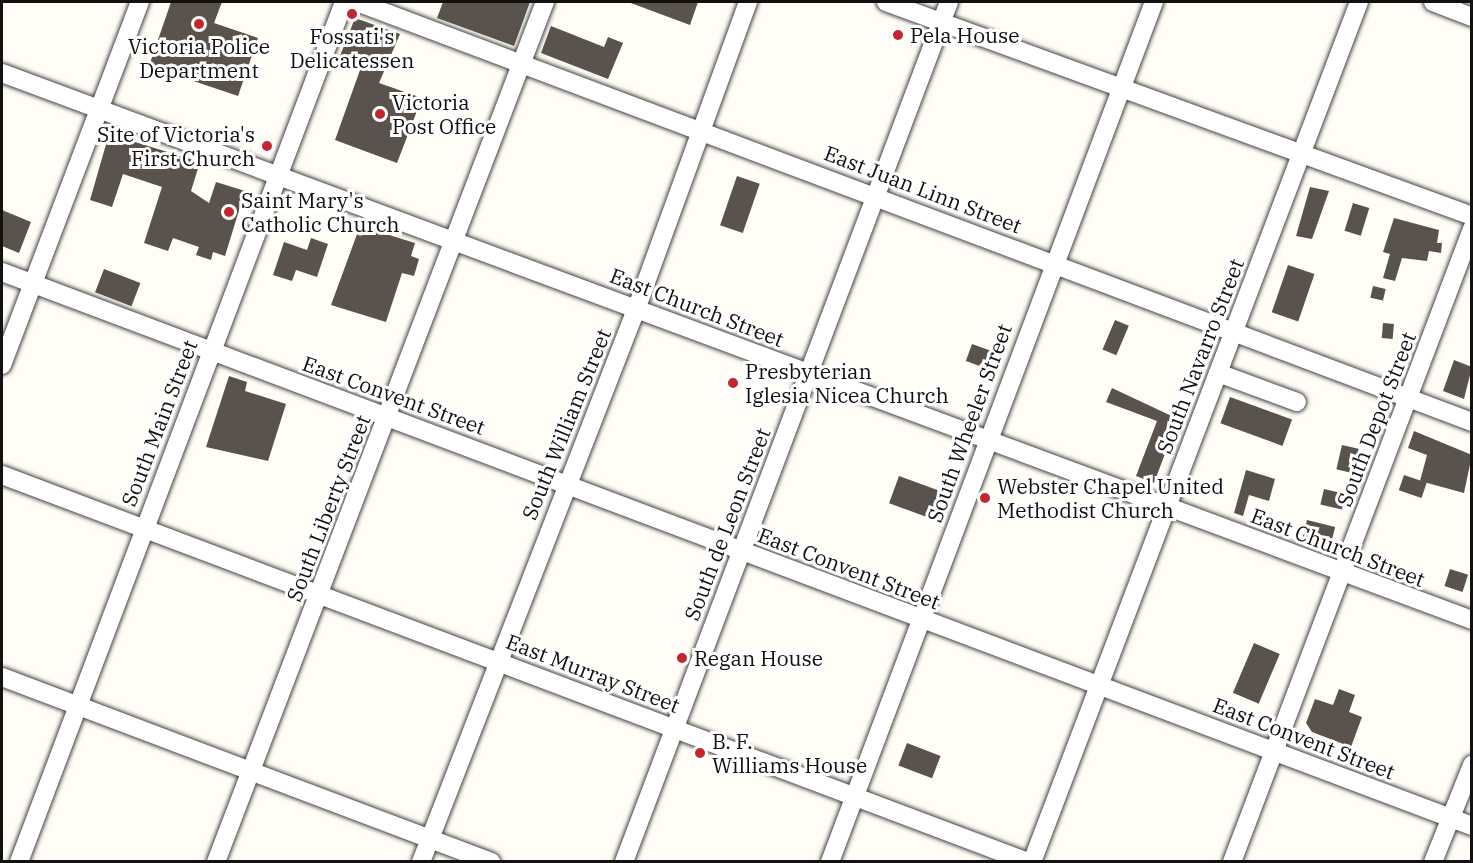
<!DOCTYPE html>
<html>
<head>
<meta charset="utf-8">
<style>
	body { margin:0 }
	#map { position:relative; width:1473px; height:863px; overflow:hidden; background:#fffdf5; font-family:"IBM Plex Serif",serif }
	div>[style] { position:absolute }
	.building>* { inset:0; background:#5a524d; transform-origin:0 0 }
	.roads { filter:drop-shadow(0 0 2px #444) drop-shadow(0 0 2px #444) }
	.minor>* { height:18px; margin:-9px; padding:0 9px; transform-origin:9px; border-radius:9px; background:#fff }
	.dots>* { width:16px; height:16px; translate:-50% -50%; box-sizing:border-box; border:3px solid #fff; border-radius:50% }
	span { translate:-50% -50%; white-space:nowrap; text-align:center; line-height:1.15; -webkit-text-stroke:6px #fff; paint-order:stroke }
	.poi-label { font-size:21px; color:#111 }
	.left { translate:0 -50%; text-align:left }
	.right { translate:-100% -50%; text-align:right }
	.street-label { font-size:21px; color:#111 }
	.frame { position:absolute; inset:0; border:3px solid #111; pointer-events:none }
</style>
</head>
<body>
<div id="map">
	<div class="building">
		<i style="clip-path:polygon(171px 2px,222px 2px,214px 23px,258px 38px,238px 96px,149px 66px)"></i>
		<i style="clip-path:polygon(443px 2px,530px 2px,514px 46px,437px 18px)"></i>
		<i style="clip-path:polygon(628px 2px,698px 2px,690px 25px)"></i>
		<i style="clip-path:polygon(355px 18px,400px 34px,379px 83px,422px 98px,397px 163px,335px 140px,360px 70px,338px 61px)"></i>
		<i style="clip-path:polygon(551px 26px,604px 47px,608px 37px,623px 43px,608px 79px,541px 53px)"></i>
		<i style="clip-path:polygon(109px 134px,200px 162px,191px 191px,209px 203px,216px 182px,245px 191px,225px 256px,213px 252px,211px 260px,196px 255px,199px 247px,173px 238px,168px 251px,144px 243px,162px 187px,123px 174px,112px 207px,90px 200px)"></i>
		<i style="left:737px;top:176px;width:24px;height:52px;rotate:19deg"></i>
		<i style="clip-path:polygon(1310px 187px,1329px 191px,1312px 239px,1296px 236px)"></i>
		<i style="left:1353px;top:203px;width:17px;height:29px;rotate:17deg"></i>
		<i style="clip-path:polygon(2px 210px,31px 222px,19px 253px,2px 246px)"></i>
		<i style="clip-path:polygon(1394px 218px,1439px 230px,1437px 243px,1442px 243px,1441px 253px,1429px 251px,1427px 261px,1402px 258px,1395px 281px,1383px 278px,1390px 254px,1383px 252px)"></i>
		<i style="clip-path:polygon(360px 226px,415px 243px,411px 256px,419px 259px,414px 276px,402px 273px,386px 322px,331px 305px)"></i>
		<i style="clip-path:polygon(311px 238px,328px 244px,317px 277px,296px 270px,292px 281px,273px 275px,284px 242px,307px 250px)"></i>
		<i style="left:1288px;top:265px;width:28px;height:50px;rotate:19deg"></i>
		<i style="left:104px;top:269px;width:39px;height:25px;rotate:21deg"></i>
		<i style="left:1373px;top:286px;width:13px;height:12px;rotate:13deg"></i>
		<i style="left:1115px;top:320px;width:15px;height:32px;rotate:23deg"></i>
		<i style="left:1383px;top:323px;width:11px;height:15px;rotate:5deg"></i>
		<i style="left:972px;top:344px;width:20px;height:18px;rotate:20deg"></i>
		<i style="clip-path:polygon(1454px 360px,1472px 367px,1464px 399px,1443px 391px)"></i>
		<i style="clip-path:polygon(229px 376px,247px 382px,245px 391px,286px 404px,268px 461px,206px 447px)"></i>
		<i style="clip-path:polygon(1112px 388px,1178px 419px,1154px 483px,1136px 476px,1157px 421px,1106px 402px)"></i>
		<i style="left:1230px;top:397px;width:66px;height:28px;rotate:20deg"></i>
		<i style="clip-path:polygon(1414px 431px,1472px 455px,1464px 493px,1420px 481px,1427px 455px,1408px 448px)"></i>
		<i style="left:1342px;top:445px;width:17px;height:25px;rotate:13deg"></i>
		<i style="clip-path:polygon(1246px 470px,1275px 479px,1269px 501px,1249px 495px,1243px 516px,1234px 513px)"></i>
		<i style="left:1404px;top:475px;width:24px;height:16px;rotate:19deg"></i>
		<i style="left:899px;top:476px;width:46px;height:29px;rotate:20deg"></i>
		<i style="left:1324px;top:489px;width:22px;height:16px;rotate:13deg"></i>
		<i style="left:1307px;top:520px;width:29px;height:19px;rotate:14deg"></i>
		<i style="left:1450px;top:569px;width:19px;height:18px;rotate:18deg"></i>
		<i style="left:1254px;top:643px;width:28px;height:54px;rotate:23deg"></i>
		<i style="clip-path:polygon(1339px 689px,1355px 695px,1349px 712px,1362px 717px,1351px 747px,1312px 732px,1306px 723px,1315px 699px,1333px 705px)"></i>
		<i style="left:907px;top:743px;width:36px;height:24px;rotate:21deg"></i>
	</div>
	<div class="roads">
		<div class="minor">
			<i style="left:357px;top:2px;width:1191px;rotate:20.64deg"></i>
			<i style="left:886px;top:2px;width:624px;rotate:20.06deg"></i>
			<i style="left:1433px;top:2px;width:42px;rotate:21deg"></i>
			<i style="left:2px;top:73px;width:1568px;rotate:20.41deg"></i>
			<i style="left:2px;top:272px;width:1571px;rotate:20.65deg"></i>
			<i style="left:2px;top:365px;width:388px;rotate:-69.2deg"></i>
			<i style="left:1218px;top:373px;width:84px;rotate:20.2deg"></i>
			<i style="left:2px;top:475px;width:1097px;rotate:20.67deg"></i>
			<i style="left:2px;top:677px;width:523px;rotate:20.72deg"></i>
			<i style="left:19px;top:862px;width:919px;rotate:-69.3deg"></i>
			<i style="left:216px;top:862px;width:921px;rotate:-69.07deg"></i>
			<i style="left:421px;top:862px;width:596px;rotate:-68.73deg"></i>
			<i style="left:637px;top:307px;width:325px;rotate:-70deg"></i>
			<i style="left:624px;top:862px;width:919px;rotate:-69.3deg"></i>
			<i style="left:830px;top:862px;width:919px;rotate:-69.36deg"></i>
			<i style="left:1032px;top:862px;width:920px;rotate:-69.18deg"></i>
			<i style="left:1232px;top:862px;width:677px;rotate:-69.24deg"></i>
			<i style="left:1433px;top:862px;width:105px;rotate:-68.1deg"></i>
		</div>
	</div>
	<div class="dots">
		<i style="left:352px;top:14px;background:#c4262e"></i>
		<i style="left:199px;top:24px;background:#c4262e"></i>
		<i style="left:898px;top:35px;background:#c4262e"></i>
		<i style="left:380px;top:114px;background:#c4262e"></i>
		<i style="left:267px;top:146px;background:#c4262e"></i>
		<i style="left:229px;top:212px;background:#c4262e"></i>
		<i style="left:733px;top:383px;background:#c4262e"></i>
		<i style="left:985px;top:498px;background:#c4262e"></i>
		<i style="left:682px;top:658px;background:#c4262e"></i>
		<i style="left:700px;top:753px;background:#c4262e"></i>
	</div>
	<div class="poi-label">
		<span class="left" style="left:910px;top:35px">Pela House</span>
		<span style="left:352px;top:48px">Fossati's<br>Delicatessen</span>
		<span style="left:199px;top:58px">Victoria Police<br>Department</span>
		<span class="left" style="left:392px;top:114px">Victoria<br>Post Office</span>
		<span class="right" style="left:255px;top:146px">Site of Victoria's<br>First Church</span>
		<span class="left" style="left:241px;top:212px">Saint Mary's<br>Catholic Church</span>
		<span class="left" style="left:745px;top:383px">Presbyterian<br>Iglesia Nicea Church</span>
		<span class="left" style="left:997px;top:498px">Webster Chapel United<br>Methodist Church</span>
		<span class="left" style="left:694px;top:658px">Regan House</span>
		<span class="left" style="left:712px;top:753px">B. F.<br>Williams House</span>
	</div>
	<div class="street-label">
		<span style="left:923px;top:189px;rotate:21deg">East Juan Linn Street</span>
		<span style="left:697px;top:307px;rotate:21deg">East Church Street</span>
		<span style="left:1200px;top:356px;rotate:-69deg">South Navarro Street</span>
		<span style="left:394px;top:395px;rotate:20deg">East Convent Street</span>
		<span style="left:1376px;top:419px;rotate:-69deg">South Depot Street</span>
		<span style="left:159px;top:423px;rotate:-69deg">South Main Street</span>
		<span style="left:969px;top:423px;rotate:-70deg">South Wheeler Street</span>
		<span style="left:566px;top:424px;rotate:-68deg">South William Street</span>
		<span style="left:328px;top:508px;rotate:-69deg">South Liberty Street</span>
		<span style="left:727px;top:524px;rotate:-69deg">South de Leon Street</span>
		<span style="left:1338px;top:547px;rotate:21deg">East Church Street</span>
		<span style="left:849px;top:568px;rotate:21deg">East Convent Street</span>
		<span style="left:593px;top:673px;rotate:21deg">East Murray Street</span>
		<span style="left:1304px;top:738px;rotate:21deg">East Convent Street</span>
	</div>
	<div class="frame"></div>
</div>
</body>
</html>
